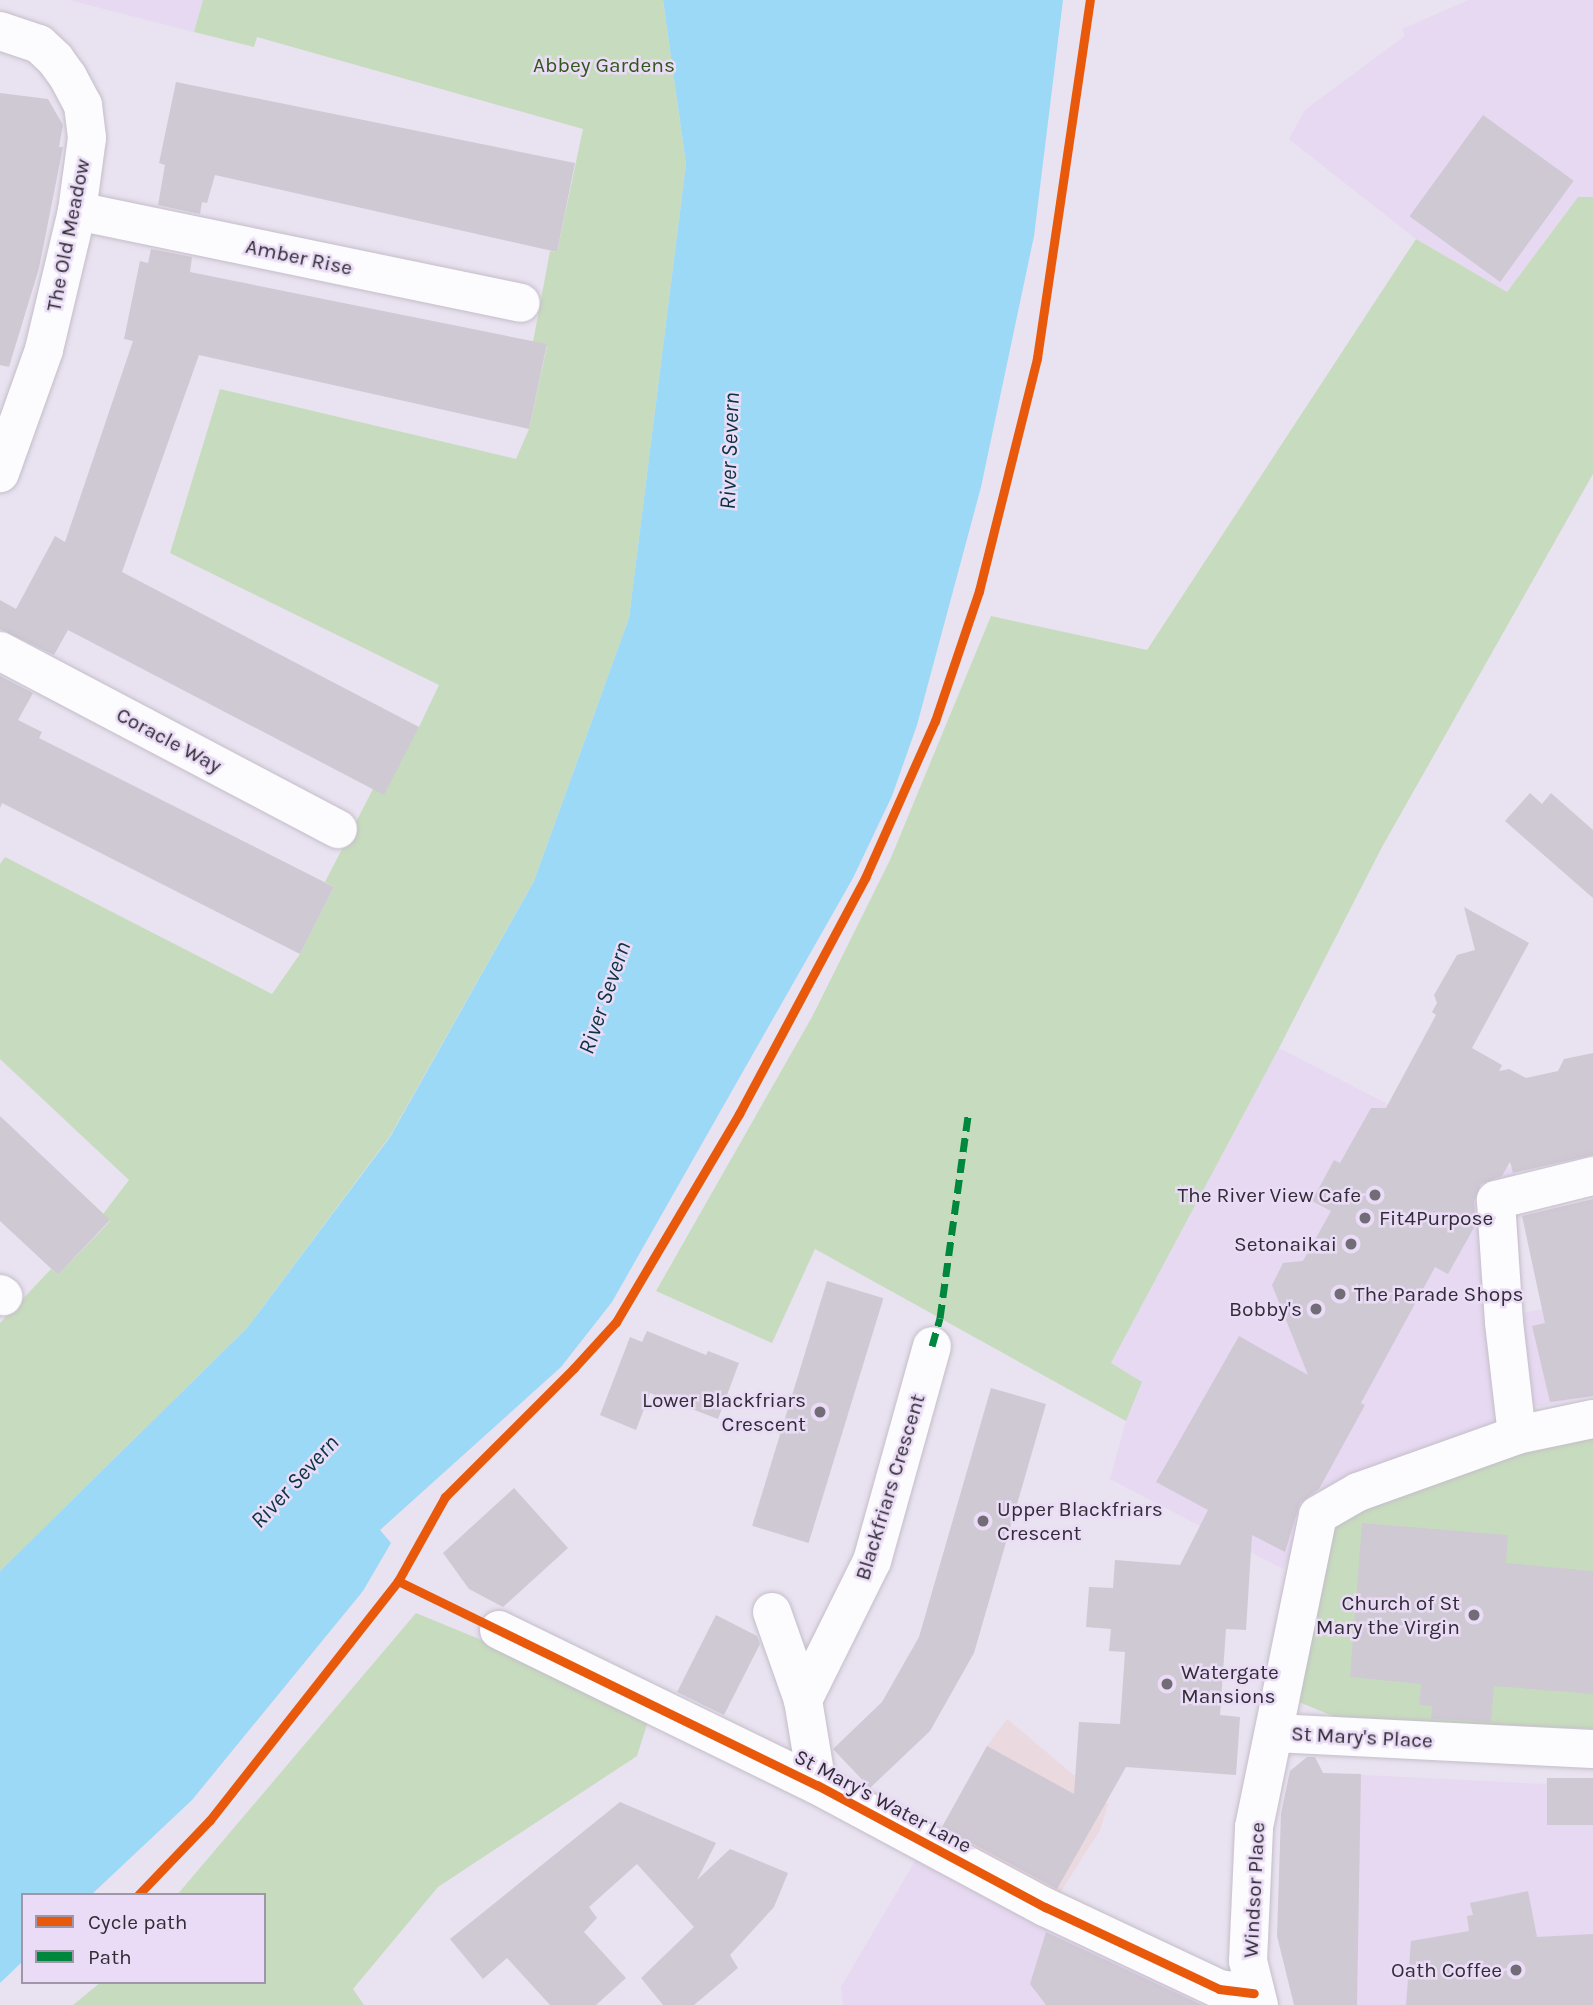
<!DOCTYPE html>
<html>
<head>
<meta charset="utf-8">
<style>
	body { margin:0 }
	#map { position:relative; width:1593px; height:2005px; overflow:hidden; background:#e9e2f0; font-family:Karla,sans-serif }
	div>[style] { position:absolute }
	.built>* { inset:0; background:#e6d9f1 }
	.industrial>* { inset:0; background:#ebd9e0 }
	.green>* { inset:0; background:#c7dcbe }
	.water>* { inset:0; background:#9cd9f6 }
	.building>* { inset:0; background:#cfc9d4; transform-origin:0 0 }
	.roads { filter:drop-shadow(0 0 2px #c4bec9) drop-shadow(0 0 2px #c4bec9) }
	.minor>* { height:38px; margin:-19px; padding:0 19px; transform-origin:19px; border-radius:19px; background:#fcfbfd }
	.quiet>* { height:7px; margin-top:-3.5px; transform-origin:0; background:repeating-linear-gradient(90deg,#00873e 0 14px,transparent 0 21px) }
	.cycleway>* { height:9px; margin:-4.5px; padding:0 4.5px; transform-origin:4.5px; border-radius:4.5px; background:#e8590c }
	.dots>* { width:19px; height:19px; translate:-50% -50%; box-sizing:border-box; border:4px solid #eadcf6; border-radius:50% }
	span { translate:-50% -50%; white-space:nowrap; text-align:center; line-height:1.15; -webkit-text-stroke:5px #eadcf6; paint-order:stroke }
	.park-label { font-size:21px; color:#305818 }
	.street-label { font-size:21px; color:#312c35 }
	.poi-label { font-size:21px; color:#312c35 }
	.right { translate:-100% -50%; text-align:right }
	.left { translate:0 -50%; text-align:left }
	.water-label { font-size:23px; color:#0a3443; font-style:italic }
	.legend { position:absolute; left:21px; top:1893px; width:245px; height:91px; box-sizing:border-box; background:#eadcf6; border:2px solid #a096a9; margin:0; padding:9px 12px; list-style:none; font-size:21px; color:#312c35 }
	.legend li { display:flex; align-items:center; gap:14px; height:35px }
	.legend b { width:35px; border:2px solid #a096a9 }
</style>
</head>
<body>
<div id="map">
	<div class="built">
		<i style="clip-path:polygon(69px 0,203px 0,194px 32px)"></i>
		<i style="clip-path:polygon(1469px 0,1593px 0,1593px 197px,1578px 197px,1507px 292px,1416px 239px,1289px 139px,1305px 110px,1405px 36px,1402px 29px)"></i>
		<i style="clip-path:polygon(1279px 1048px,1515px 1170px,1523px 1313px,1593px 1299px,1593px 1396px,1524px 1409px,1316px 1509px,1283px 1569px,1110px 1479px,1126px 1421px,1142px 1383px,1111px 1363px)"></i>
		<i style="clip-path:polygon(1309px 1761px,1319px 1765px,1323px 1773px,1546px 1784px,1547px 1778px,1593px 1778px,1593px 2005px,1297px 2005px,1278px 1913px,1281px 1814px,1290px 1771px,1300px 1763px)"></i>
		<i style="clip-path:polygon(917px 1858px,1178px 1991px,1202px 2005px,843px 2005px,841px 1987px)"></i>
	</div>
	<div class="industrial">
		<i style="clip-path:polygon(1007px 1719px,1108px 1804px,1100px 1830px,1056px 1899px,941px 1830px,987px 1746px)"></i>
	</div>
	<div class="green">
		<i style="clip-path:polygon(203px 0,663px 0,686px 164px,629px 618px,534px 881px,390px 1136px,247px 1328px,0 1571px,0 1323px,51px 1269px,58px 1275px,110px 1221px,103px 1214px,129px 1180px,0 1059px,0 864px,5px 857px,272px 994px,300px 954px,334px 887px,325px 882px,373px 789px,419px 727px,439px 685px,170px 553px,220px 389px,516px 459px,529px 429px,547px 346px,533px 342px,550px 251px,557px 252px,583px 129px,257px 37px,254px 47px,194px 32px)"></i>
		<i style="clip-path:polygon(1578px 197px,1593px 197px,1593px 474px,1382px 847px,1279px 1048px,1111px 1363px,1142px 1382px,1126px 1421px,815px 1249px,772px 1343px,656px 1291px,812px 1017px,890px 860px,991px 616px,1147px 650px,1416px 239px,1507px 292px)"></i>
		<i style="clip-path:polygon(1593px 1425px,1593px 1729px,1340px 1719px,1282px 1695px,1325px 1521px)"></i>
		<i style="clip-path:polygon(416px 1613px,484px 1641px,649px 1718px,637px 1756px,438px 1887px,353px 1989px,364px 2005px,73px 2005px,101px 1982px,264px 1982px,264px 1895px,177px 1895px)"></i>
	</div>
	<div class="water">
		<i style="clip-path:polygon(663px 0,1063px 0,1034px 236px,981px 487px,917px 725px,892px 796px,853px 878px,612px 1302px,561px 1367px,380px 1530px,391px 1543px,363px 1591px,192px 1800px,91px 1895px,23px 1895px,23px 1961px,0 1983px,0 1571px,247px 1328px,390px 1137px,534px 881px,629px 618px,686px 164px)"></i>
	</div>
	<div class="building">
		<i style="clip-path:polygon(176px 82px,575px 163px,557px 252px,215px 175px,207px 203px,202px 202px,200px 214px,158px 205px,165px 165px,159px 163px)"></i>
		<i style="clip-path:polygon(0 93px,48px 99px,63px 125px,59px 147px,63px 147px,39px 268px,9px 367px,0 365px)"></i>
		<i style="left:1483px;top:115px;width:112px;height:125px;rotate:36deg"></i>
		<i style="clip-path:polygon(151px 249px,192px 257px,190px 272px,547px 344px,529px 429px,199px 355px,122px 572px,419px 727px,384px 795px,68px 630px,54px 655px,0 629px,0 600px,16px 609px,55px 536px,65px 542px,133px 341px,124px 339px,140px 261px,148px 263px)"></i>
		<i style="clip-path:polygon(0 676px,33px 693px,18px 720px,42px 732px,39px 738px,334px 887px,300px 954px,2px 803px,0 808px)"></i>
		<i style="clip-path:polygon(1530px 793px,1542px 804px,1551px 793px,1593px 830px,1593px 898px,1505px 821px)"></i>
		<i style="clip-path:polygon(1464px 907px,1529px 943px,1472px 1048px,1502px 1065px,1499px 1071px,1509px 1069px,1526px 1078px,1558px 1071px,1564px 1059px,1593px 1053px,1593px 1155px,1513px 1173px,1510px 1162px,1502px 1176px,1481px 1184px,1474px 1201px,1476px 1224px,1448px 1274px,1435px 1267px,1361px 1403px,1365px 1405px,1319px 1489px,1300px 1503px,1285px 1552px,1252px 1535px,1246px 1630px,1226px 1629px,1220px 1715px,1240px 1717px,1236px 1775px,1126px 1767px,1057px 1889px,942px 1827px,987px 1746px,1074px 1794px,1079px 1722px,1120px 1724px,1125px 1652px,1109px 1651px,1111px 1629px,1086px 1627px,1089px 1587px,1113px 1588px,1115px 1560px,1180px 1565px,1208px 1510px,1156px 1482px,1239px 1336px,1308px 1375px,1272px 1285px,1283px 1263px,1303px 1261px,1331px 1211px,1312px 1201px,1334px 1160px,1340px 1163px,1371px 1108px,1386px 1108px,1436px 1015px,1432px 1012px,1437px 1003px,1434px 995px,1457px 955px,1475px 950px)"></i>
		<i style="clip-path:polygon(0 1116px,110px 1220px,58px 1275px,0 1221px)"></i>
		<i style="clip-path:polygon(1593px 1199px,1593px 1396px,1550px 1402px,1532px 1326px,1545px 1323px,1522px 1216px)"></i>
		<i style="left:827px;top:1281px;width:59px;height:256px;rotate:17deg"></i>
		<i style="clip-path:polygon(647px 1331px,706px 1355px,708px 1351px,739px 1363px,718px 1419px,650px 1393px,636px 1430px,600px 1415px,630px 1337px,642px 1342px)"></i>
		<i style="clip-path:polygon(991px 1388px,1046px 1404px,974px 1653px,930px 1731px,870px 1788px,833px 1749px,882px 1702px,919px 1637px)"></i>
		<i style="clip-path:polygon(514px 1488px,568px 1548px,503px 1607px,469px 1589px,443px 1553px)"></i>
		<i style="clip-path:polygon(1362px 1523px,1508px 1535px,1506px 1563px,1593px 1571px,1593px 1694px,1494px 1686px,1491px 1722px,1441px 1719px,1431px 1719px,1432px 1706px,1419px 1705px,1421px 1684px,1350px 1677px)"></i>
		<i style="clip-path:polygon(716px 1615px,757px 1636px,760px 1644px,724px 1715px,677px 1692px)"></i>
		<i style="clip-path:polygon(1307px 1757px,1315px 1757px,1323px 1773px,1361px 1774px,1357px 2005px,1294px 2005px,1277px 1936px,1281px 1814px,1290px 1771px)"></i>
		<i style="left:1547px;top:1778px;width:46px;height:47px"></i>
		<i style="clip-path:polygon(620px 1802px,716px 1843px,697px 1880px,730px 1849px,788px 1873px,774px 1907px,730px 1955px,738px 1968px,694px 2005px,663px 2005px,641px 1978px,694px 1927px,637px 1864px,589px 1907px,597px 1918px,584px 1932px,626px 1978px,596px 2005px,550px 2005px,507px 1958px,483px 1979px,450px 1939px)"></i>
		<i style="clip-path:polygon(1528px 1891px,1537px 1937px,1593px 1934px,1593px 2005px,1406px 2005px,1411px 1941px,1469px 1931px,1467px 1916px,1473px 1915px,1470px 1903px)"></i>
		<i style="clip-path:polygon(1046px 1932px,1202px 2005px,1046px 2005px,1030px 1984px)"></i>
	</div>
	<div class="roads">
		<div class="minor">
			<i style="left:0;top:31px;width:41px;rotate:18.4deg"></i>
			<i style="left:39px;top:44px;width:22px;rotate:43deg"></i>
			<i style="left:55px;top:59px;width:22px;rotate:54deg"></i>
			<i style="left:68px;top:77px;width:32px;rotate:62deg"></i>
			<i style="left:83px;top:105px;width:33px;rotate:83deg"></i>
			<i style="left:87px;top:138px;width:74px;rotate:97.8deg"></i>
			<i style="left:77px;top:211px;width:143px;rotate:103.4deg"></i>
			<i style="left:44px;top:350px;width:131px;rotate:109.7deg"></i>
			<i style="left:77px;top:211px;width:453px;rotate:11.7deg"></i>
			<i style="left:0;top:651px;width:382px;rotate:27.8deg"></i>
			<i style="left:0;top:1294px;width:4px;rotate:34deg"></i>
			<i style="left:1517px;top:1435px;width:114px;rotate:-96.6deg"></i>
			<i style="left:1504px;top:1322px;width:122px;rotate:-93.8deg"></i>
			<i style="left:1496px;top:1200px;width:100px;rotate:-13.9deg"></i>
			<i style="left:772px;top:1612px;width:93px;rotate:70.6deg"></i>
			<i style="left:803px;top:1700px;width:86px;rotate:80.6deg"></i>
			<i style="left:499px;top:1630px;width:354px;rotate:26deg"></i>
			<i style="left:817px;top:1785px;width:259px;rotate:28.2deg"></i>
			<i style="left:1045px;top:1907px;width:192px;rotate:25.2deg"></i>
			<i style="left:1219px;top:1989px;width:35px;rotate:7deg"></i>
			<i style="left:803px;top:1700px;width:155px;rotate:-63.6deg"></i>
			<i style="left:872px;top:1561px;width:223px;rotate:-74.4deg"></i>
			<i style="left:1274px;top:1733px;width:319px;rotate:2.9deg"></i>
			<i style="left:1259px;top:2005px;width:45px;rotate:-104deg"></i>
			<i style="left:1248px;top:1961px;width:134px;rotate:-87.4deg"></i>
			<i style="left:1254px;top:1827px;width:318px;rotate:-78.4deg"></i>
			<i style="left:1318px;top:1515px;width:46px;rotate:-29.9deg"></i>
			<i style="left:1358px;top:1492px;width:169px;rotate:-19.7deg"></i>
			<i style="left:1517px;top:1435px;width:78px;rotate:-11.9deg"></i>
		</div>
	</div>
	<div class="quiet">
		<i style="left:932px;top:1346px;width:29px;rotate:-74deg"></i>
		<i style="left:940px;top:1318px;width:205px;rotate:-82.1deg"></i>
	</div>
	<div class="cycleway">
		<i style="left:398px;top:1581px;width:466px;rotate:26deg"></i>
		<i style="left:817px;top:1785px;width:259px;rotate:28.2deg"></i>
		<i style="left:1045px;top:1907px;width:192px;rotate:25.2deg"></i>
		<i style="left:1219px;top:1989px;width:35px;rotate:7deg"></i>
		<i style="left:138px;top:1895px;width:104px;rotate:-46.2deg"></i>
		<i style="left:210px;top:1820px;width:304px;rotate:-51.8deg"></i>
		<i style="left:398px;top:1581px;width:96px;rotate:-60.8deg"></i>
		<i style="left:445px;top:1497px;width:182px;rotate:-45deg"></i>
		<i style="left:574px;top:1368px;width:62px;rotate:-47.6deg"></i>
		<i style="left:616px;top:1322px;width:242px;rotate:-59.4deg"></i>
		<i style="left:739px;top:1114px;width:268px;rotate:-61.9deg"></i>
		<i style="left:865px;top:878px;width:172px;rotate:-66deg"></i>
		<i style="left:935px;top:721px;width:137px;rotate:-71.3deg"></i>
		<i style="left:979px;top:591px;width:240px;rotate:-76deg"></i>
		<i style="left:1037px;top:358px;width:362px;rotate:-81.6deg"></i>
	</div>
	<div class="dots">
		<i style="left:1375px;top:1195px;background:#716c76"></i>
		<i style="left:1365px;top:1218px;background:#716c76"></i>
		<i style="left:1351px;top:1244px;background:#716c76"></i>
		<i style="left:1340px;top:1294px;background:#716c76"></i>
		<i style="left:1316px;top:1309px;background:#716c76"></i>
		<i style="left:820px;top:1412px;background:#716c76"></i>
		<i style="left:983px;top:1521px;background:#716c76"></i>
		<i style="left:1474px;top:1615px;background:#716c76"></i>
		<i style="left:1167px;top:1684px;background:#716c76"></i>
		<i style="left:1516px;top:1970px;background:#716c76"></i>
	</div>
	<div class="park-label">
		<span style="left:604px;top:65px">Abbey Gardens</span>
	</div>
	<div class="street-label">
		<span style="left:68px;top:235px;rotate:-79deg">The Old Meadow</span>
		<span style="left:299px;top:257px;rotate:12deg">Amber Rise</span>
		<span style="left:169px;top:740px;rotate:28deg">Coracle Way</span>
		<span style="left:890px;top:1487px;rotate:-73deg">Blackfriars Crescent</span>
		<span style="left:1362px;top:1737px;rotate:3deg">St Mary's Place</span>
		<span style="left:883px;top:1801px;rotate:28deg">St Mary's Water Lane</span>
		<span style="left:1254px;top:1890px;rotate:-87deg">Windsor Place</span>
	</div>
	<div class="poi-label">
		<span class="right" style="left:1361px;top:1195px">The River View Cafe</span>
		<span class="left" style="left:1379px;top:1218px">Fit4Purpose</span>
		<span class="right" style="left:1337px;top:1244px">Setonaikai</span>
		<span class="left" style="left:1354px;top:1294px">The Parade Shops</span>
		<span class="right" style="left:1302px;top:1309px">Bobby's</span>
		<span class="right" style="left:806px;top:1412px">Lower Blackfriars<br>Crescent</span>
		<span class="left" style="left:997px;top:1521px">Upper Blackfriars<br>Crescent</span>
		<span class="right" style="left:1460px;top:1615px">Church of St<br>Mary the Virgin</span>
		<span class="left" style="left:1181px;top:1684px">Watergate<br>Mansions</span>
		<span class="right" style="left:1502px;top:1970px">Oath Coffee</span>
	</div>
	<div class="water-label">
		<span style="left:730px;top:451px;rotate:-88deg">River Severn</span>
		<span style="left:605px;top:998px;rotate:-71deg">River Severn</span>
		<span style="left:295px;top:1482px;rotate:-47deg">River Severn</span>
	</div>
	<ul class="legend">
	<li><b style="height:9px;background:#e8590c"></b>Cycle path</li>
	<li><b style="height:9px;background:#00873e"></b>Path</li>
	</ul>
</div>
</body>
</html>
